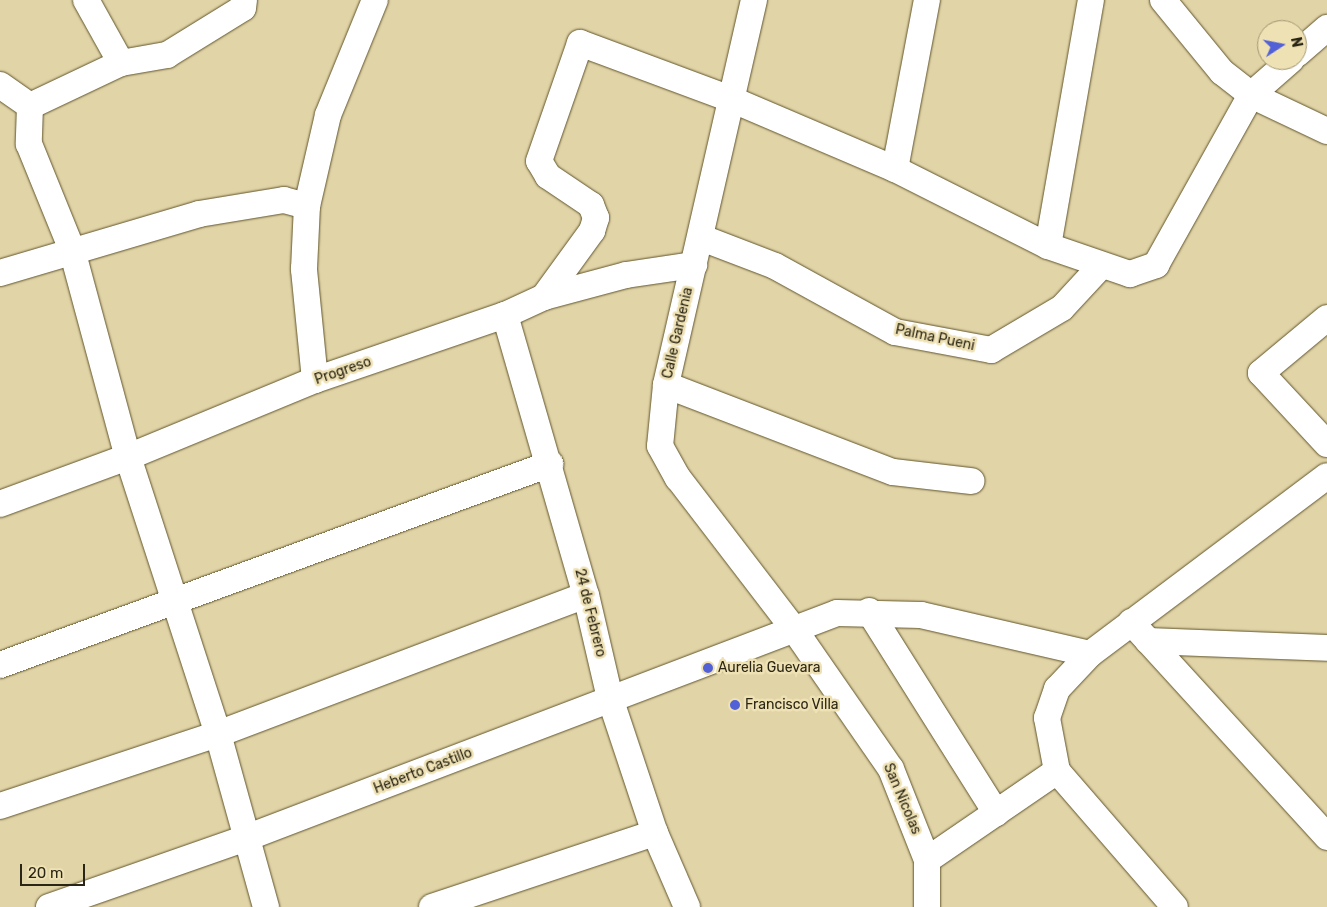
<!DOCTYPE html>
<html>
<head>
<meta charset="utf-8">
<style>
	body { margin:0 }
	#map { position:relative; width:1327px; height:907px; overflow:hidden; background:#e1d4a7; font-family:Rubik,sans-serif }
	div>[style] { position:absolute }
	.roads { filter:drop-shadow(0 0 1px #61552c) drop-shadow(0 0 1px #61552c) }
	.minor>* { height:26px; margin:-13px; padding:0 13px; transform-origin:13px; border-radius:13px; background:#fff }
	.dots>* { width:14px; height:14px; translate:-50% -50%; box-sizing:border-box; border:2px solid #eee1b4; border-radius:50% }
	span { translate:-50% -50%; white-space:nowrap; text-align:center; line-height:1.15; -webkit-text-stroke:5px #eee1b4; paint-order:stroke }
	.street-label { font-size:14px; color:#2a2514 }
	.poi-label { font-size:14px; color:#2a2514 }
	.left { translate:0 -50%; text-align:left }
	.north { position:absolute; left:1257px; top:20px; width:50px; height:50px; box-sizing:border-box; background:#eee1b4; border:1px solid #a09674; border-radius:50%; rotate:79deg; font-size:14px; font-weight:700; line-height:20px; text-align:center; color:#2a2514 }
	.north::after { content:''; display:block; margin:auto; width:18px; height:22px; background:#5361d7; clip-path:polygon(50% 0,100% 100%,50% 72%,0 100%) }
	.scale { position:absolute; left:20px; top:864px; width:65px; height:22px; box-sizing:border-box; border:2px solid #2a2514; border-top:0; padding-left:6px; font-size:15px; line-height:18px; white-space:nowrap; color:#2a2514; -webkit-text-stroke:4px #eee1b4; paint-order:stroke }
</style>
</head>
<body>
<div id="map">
	<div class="roads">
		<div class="minor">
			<i style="left:86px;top:0;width:72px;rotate:60.9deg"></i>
			<i style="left:754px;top:0;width:395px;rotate:102.9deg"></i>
			<i style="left:666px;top:385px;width:61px;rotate:95.6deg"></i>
			<i style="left:660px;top:446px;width:37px;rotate:61deg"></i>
			<i style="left:678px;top:478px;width:190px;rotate:52.5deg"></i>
			<i style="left:794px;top:629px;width:170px;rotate:55.3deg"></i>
			<i style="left:891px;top:769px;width:98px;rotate:68.4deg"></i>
			<i style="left:927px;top:860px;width:47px;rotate:90deg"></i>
			<i style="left:1163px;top:0;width:93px;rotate:50.7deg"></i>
			<i style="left:1222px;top:72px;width:37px;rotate:38deg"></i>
			<i style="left:1251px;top:95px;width:84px;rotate:25.3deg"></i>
			<i style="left:1297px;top:54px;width:40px;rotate:-41deg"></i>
			<i style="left:0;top:85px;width:37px;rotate:35deg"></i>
			<i style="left:30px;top:106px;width:38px;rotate:92deg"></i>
			<i style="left:29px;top:144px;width:114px;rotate:67.9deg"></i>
			<i style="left:72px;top:250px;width:214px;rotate:74.9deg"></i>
			<i style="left:128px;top:457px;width:291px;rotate:72deg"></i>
			<i style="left:218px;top:734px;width:180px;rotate:74.5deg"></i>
			<i style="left:30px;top:106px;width:101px;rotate:-25.3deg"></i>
			<i style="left:121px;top:63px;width:47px;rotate:-9.9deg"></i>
			<i style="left:167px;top:55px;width:89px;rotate:-31.7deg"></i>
			<i style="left:243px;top:8px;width:8px;rotate:-83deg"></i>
			<i style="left:895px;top:169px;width:172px;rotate:-79.3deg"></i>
			<i style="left:702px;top:238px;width:78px;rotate:21deg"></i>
			<i style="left:775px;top:266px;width:137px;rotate:28.8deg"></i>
			<i style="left:895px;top:332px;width:98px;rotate:10.6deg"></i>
			<i style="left:991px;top:350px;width:82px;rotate:-30.6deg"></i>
			<i style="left:1062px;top:308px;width:56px;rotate:-47.2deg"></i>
			<i style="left:1048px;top:246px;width:250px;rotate:-80.1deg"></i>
			<i style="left:0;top:273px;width:208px;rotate:-16.5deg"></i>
			<i style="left:199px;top:214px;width:86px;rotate:-9.4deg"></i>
			<i style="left:284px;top:200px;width:24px;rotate:15deg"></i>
			<i style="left:544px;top:297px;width:82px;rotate:-54deg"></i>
			<i style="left:592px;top:231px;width:14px;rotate:-73deg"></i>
			<i style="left:596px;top:218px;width:14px;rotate:-111deg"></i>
			<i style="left:591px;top:205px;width:52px;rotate:-146deg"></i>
			<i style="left:548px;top:176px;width:17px;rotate:-121deg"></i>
			<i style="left:539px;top:161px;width:125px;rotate:-70.8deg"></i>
			<i style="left:580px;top:43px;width:163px;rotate:20.4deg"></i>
			<i style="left:733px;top:100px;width:176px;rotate:23.1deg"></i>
			<i style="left:895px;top:169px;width:171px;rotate:26.7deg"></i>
			<i style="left:1048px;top:246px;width:87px;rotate:18.9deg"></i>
			<i style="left:1130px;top:274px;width:28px;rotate:-19deg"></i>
			<i style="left:1156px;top:265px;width:195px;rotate:-60.8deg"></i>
			<i style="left:1251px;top:95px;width:53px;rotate:-41.2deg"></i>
			<i style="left:505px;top:315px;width:291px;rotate:73.9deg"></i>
			<i style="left:586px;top:595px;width:106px;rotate:76.9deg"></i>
			<i style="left:610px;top:698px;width:142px;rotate:71.6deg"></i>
			<i style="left:655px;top:833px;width:81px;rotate:66.6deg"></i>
			<i style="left:1327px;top:318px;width:86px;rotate:140.2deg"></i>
			<i style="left:1261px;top:373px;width:97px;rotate:47.1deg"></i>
			<i style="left:315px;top:380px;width:112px;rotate:-95.7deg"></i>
			<i style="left:304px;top:269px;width:63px;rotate:-87.3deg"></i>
			<i style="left:307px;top:206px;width:93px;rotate:-77deg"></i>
			<i style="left:328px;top:115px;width:124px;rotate:-67.8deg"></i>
			<i style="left:666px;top:385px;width:243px;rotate:21deg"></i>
			<i style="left:893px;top:472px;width:79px;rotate:6.6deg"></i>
			<i style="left:0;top:504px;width:136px;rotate:-20.2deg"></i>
			<i style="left:128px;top:457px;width:202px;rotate:-22.4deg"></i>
			<i style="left:315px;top:380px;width:201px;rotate:-18.9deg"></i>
			<i style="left:505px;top:315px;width:43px;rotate:-24.8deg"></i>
			<i style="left:544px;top:297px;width:85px;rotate:-15deg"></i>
			<i style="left:626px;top:275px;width:69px;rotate:-8.4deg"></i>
			<i style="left:869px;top:611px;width:239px;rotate:57.8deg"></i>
			<i style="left:1131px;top:622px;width:291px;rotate:47.6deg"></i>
			<i style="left:1148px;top:641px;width:179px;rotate:2.2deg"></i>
			<i style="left:0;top:665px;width:586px;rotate:-20.08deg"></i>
			<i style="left:1057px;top:771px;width:180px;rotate:49.1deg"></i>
			<i style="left:0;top:806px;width:230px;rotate:-18.3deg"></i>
			<i style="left:218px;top:734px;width:393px;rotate:-20.7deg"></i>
			<i style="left:927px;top:860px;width:158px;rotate:-34.4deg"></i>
			<i style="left:1057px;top:771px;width:54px;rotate:-100.7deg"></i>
			<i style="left:1047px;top:718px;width:31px;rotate:-71deg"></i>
			<i style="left:1057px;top:689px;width:48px;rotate:-46.7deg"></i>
			<i style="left:1090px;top:654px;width:296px;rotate:-36.9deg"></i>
			<i style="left:49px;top:907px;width:209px;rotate:-19.3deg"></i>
			<i style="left:246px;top:838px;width:632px;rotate:-20.84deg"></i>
			<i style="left:837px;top:613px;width:84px;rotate:1.4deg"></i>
			<i style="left:921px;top:615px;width:173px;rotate:13deg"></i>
			<i style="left:432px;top:907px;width:235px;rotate:-18.4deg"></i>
		</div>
	</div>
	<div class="dots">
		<i style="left:708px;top:668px;background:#5361d7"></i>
		<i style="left:735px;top:705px;background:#5361d7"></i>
	</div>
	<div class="street-label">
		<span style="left:678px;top:333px;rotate:-77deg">Calle Gardenia</span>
		<span style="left:935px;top:338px;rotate:12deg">Palma Pueni</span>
		<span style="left:343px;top:371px;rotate:-19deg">Progreso</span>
		<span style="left:590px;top:613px;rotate:76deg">24 de Febrero</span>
		<span style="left:423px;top:771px;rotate:-21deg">Heberto Castillo</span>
		<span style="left:902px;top:799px;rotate:67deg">San Nicolas</span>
	</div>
	<div class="poi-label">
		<span class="left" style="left:718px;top:668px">Aurelia Guevara</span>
		<span class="left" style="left:745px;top:705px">Francisco Villa</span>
	</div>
	<div class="north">N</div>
	<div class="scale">20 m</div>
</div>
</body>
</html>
